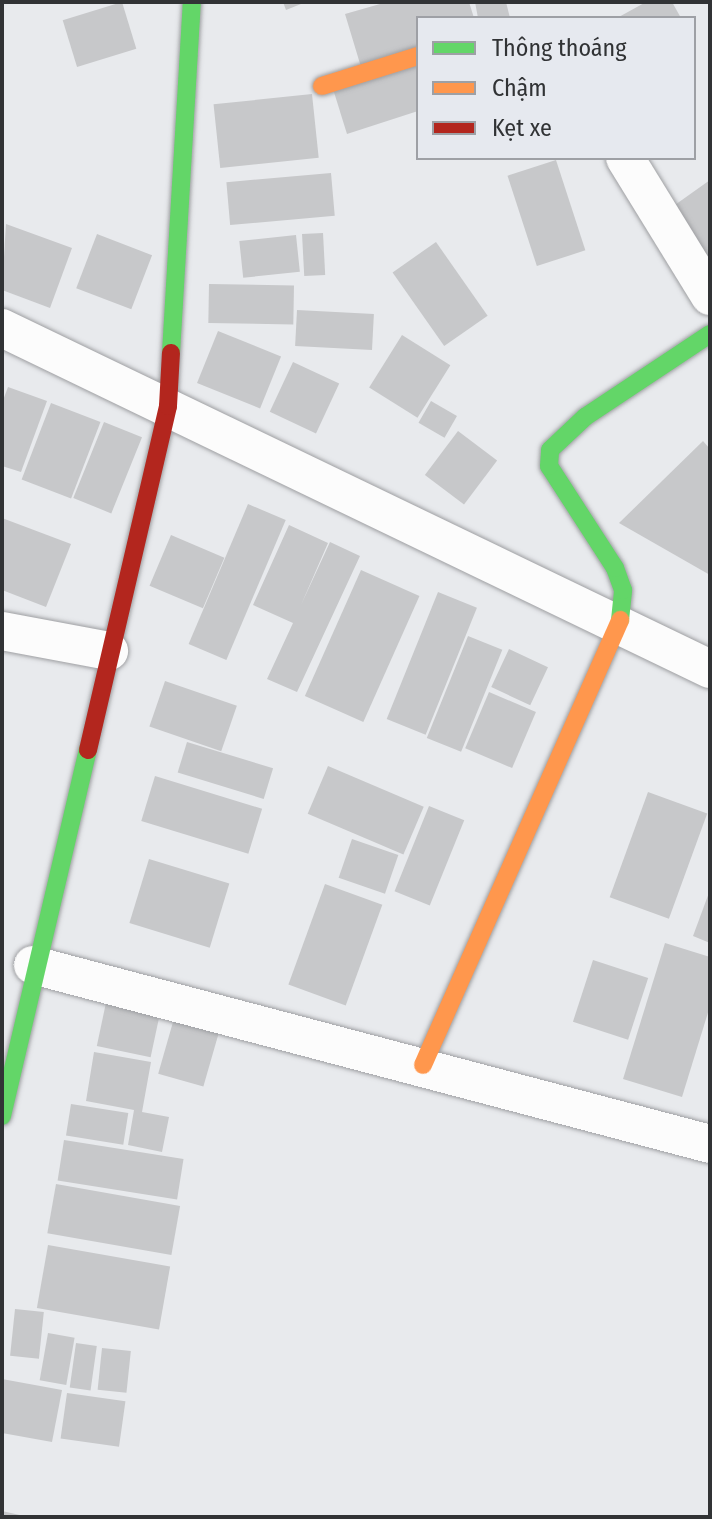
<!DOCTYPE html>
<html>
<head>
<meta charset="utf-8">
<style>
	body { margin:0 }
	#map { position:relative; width:712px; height:1519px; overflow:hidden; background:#e8eaed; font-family:"Fira Sans Condensed",sans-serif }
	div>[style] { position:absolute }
	.building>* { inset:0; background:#c7c8ca; transform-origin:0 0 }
	.roads { filter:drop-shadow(0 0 2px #9e9fa2) drop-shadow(0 0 2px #9e9fa2) }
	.street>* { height:38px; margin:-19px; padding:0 19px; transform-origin:19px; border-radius:19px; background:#fcfcfc }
	.fast>* { height:18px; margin:-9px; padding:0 9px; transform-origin:9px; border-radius:9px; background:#63d668 }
	.slow>* { height:18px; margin:-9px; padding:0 9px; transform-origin:9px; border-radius:9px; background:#ff974d }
	.jam>* { height:18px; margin:-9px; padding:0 9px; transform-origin:9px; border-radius:9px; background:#b3261e }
	span { translate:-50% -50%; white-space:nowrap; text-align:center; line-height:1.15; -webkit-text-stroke:8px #e6e9ef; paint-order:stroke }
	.frame { position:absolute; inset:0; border:4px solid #313335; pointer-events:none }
	.legend { position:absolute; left:416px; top:16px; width:280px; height:144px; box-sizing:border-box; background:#e6e9ef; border:2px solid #9ea0a5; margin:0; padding:10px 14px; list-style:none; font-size:24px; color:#313335 }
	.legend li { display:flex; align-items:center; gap:16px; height:40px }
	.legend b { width:40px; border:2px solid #9ea0a5 }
</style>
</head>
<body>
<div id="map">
	<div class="building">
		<i style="left:122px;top:2px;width:49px;height:62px;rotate:73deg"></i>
		<i style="clip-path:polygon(283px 2px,306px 2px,286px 10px)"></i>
		<i style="clip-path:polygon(387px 2px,469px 2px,474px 18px,418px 18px,418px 51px,361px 67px,345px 14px)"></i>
		<i style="clip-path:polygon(475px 2px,506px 2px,510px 18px,478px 18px)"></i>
		<i style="clip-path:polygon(646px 2px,672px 2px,681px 18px,617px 18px)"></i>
		<i style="clip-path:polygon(418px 64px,418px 111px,347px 134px,333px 89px)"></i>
		<i style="left:312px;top:94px;width:64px;height:99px;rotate:84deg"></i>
		<i style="left:556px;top:160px;width:95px;height:51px;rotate:72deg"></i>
		<i style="left:331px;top:173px;width:43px;height:105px;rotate:85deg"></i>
		<i style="clip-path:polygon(710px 180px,710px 276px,665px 212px)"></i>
		<i style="clip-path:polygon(6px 224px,72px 248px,50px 308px,2px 290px)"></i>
		<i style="left:323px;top:233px;width:42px;height:21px;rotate:87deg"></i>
		<i style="left:97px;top:234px;width:59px;height:58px;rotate:21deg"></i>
		<i style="left:296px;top:235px;width:37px;height:57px;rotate:84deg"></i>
		<i style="left:436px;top:242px;width:90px;height:53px;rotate:55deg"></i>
		<i style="left:209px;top:284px;width:85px;height:39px;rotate:1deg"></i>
		<i style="left:297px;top:310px;width:77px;height:36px;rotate:3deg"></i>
		<i style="left:218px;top:331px;width:68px;height:56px;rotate:22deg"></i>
		<i style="left:402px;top:335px;width:57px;height:62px;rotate:32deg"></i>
		<i style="left:293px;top:362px;width:51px;height:55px;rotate:25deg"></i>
		<i style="clip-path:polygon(8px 387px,47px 401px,21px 472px,2px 466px,2px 403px)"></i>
		<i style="left:431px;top:401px;width:30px;height:25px;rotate:30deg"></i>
		<i style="left:51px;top:403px;width:53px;height:82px;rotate:21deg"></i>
		<i style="left:104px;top:422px;width:41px;height:82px;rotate:22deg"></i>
		<i style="left:458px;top:431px;width:49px;height:55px;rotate:37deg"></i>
		<i style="clip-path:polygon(703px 441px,710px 449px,710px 575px,619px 523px)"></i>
		<i style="left:248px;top:504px;width:41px;height:152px;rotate:23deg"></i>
		<i style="clip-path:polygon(2px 518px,71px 544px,46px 607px,2px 590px)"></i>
		<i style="clip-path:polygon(289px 525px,328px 543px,301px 605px,330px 542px,360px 556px,297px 692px,267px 679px,293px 623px,253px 605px)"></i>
		<i style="left:171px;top:535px;width:58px;height:55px;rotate:23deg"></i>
		<i style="left:361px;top:570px;width:64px;height:138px;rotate:24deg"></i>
		<i style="left:438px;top:592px;width:42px;height:137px;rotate:22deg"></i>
		<i style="left:468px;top:636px;width:37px;height:110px;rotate:22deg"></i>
		<i style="left:509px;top:649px;width:43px;height:42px;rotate:25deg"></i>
		<i style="left:165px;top:681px;width:76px;height:48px;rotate:19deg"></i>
		<i style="left:489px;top:692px;width:51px;height:61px;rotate:23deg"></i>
		<i style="left:187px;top:742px;width:90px;height:32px;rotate:17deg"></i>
		<i style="left:328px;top:766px;width:104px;height:52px;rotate:23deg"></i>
		<i style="left:155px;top:776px;width:112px;height:47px;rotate:17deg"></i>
		<i style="left:648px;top:792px;width:63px;height:112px;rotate:20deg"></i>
		<i style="left:429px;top:806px;width:38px;height:92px;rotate:22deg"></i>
		<i style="left:352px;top:839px;width:49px;height:41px;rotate:19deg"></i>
		<i style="left:149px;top:859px;width:84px;height:67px;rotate:17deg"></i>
		<i style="left:325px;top:884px;width:61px;height:107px;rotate:20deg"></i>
		<i style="clip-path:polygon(710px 890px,710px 943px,693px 936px)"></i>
		<i style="clip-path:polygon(665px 943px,710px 957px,710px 1006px,682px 1097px,623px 1079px)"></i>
		<i style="left:593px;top:960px;width:58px;height:65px;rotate:18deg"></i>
		<i style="left:107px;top:998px;width:55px;height:49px;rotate:12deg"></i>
		<i style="left:175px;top:1015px;width:47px;height:61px;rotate:16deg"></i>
		<i style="clip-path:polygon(94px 1052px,151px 1062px,142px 1112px,169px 1117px,162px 1152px,128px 1145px,134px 1110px,86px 1101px)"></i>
		<i style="left:71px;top:1104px;width:58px;height:32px;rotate:9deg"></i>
		<i style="left:64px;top:1140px;width:121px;height:41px;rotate:9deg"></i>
		<i style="left:56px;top:1184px;width:126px;height:50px;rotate:10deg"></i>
		<i style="left:48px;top:1245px;width:124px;height:64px;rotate:10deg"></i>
		<i style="left:15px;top:1309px;width:29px;height:47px;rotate:6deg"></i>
		<i style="left:48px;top:1333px;width:27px;height:48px;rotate:10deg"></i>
		<i style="left:76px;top:1343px;width:21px;height:45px;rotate:8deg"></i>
		<i style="left:102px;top:1348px;width:29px;height:42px;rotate:6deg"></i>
		<i style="clip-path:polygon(2px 1379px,62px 1390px,52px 1442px,2px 1433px)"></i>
		<i style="left:67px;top:1393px;width:59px;height:46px;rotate:8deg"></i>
		<i style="clip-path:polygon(2px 1511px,24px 1516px,24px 1517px,2px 1517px)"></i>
	</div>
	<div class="roads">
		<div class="street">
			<i style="left:625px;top:158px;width:162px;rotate:58.4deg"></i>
			<i style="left:2px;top:328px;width:786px;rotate:25.72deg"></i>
			<i style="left:2px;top:631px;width:109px;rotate:10.6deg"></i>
			<i style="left:33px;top:965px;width:700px;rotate:14.81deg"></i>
		</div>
		<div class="fast">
			<i style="left:171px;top:353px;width:352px;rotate:-86.6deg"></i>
			<i style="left:620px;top:620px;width:30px;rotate:-84deg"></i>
			<i style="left:623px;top:590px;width:23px;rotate:-110deg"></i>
			<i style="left:615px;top:568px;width:121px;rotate:-122.9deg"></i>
			<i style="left:549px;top:466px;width:16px;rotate:-86deg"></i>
			<i style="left:550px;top:450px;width:48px;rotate:-43.3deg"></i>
			<i style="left:585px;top:417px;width:150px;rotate:-33.6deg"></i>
			<i style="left:2px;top:1116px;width:376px;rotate:-76.8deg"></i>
		</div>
		<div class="slow">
			<i style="left:322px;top:86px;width:101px;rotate:-17.4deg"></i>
			<i style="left:423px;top:1065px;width:487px;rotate:-66.1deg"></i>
		</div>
		<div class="jam">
			<i style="left:88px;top:750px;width:353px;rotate:-76.9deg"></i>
			<i style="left:168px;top:406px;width:53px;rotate:-86.8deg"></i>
		</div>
	</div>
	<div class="frame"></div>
	<ul class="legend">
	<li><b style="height:10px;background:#63d668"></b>Thông thoáng</li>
	<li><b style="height:10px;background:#ff974d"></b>Chậm</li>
	<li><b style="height:10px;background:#b3261e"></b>Kẹt xe</li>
	</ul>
</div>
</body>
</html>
